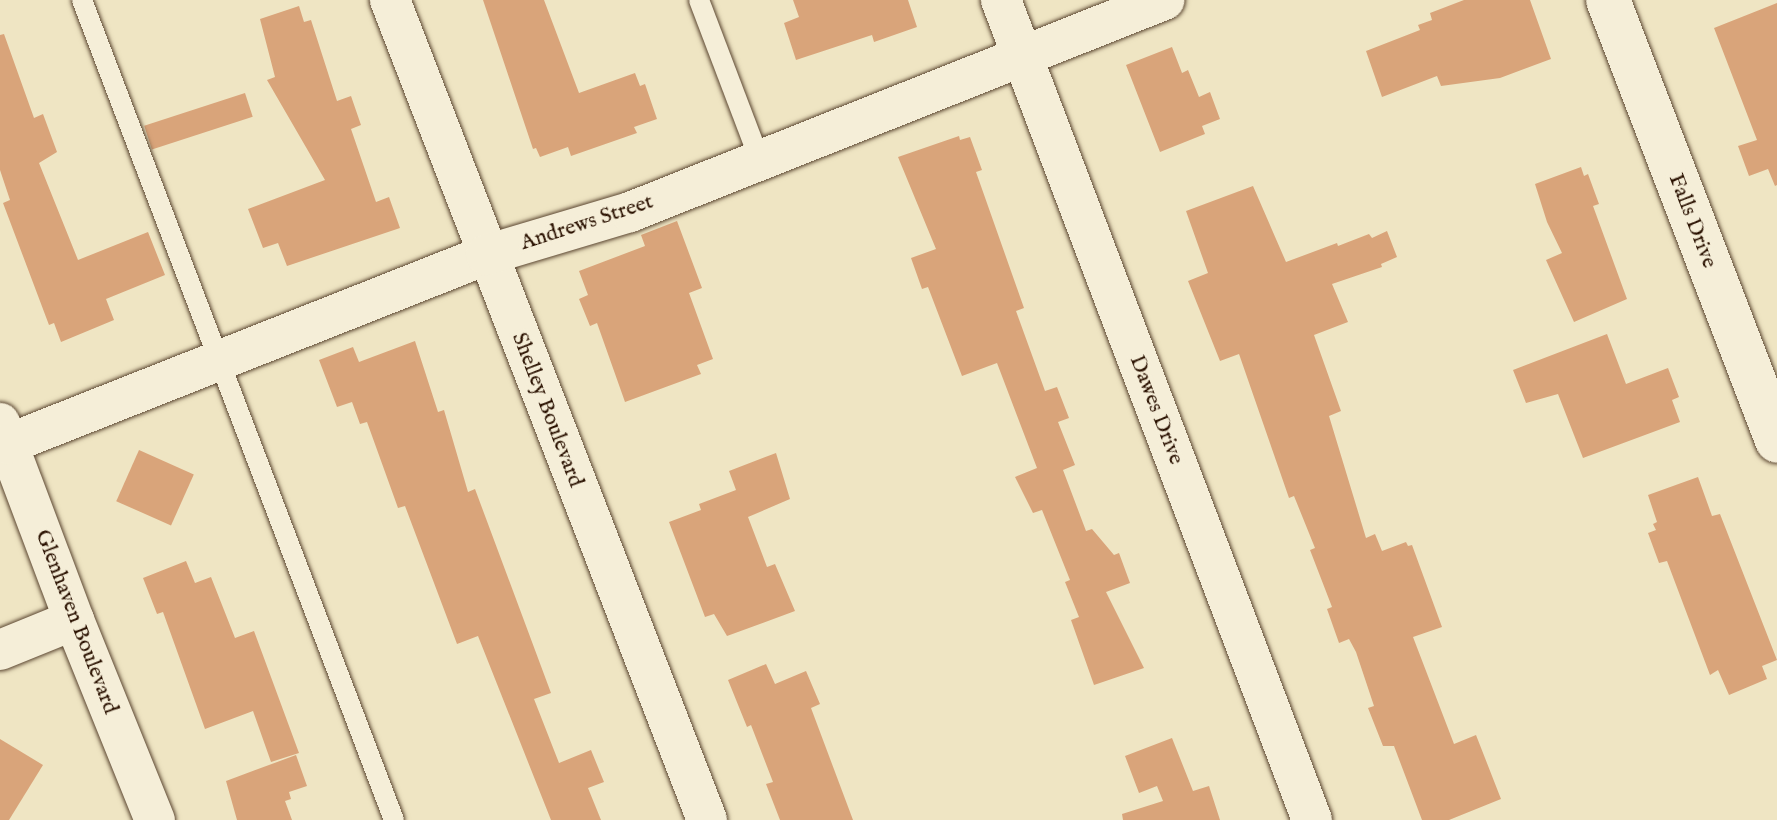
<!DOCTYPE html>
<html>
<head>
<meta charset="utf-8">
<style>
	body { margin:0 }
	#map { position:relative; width:1777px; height:820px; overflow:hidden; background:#efe5c3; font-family:"IM FELL English",serif }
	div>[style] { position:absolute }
	.building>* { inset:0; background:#d9a47a; transform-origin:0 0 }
	.roads { filter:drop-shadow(0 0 2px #5b4631) drop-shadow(0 0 2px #5b4631) }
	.lane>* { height:20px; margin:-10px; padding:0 10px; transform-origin:10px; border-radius:10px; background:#f5eed8 }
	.street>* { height:40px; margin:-20px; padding:0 20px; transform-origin:20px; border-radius:20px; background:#f5eed8 }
	.secondary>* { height:44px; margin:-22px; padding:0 22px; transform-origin:22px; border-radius:22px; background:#f5eed8 }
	span { translate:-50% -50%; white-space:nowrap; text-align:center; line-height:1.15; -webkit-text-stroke:8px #f5eed8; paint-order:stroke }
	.street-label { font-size:22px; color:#2a1100 }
</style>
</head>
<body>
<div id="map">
	<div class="building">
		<i style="clip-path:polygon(483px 0,544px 0,579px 93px,635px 73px,640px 86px,645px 84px,657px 119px,634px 127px,637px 133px,571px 156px,568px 147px,540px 157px,536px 148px,533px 149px)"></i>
		<i style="clip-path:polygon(793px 0,908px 0,917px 27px,874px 42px,872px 35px,796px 60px,784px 23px,799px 17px)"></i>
		<i style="clip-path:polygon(1464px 0,1530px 0,1551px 59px,1500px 78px,1441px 86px,1437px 76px,1382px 97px,1366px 51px,1420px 30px,1418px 25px,1432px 20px,1430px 13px)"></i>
		<i style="clip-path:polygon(1777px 3px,1777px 185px,1775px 186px,1768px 169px,1749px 176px,1738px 146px,1757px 140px,1714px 28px)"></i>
		<i style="clip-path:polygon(299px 6px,304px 22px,311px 20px,337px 101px,351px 96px,361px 125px,351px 129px,376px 202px,389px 197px,400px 228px,287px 266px,278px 243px,263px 248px,248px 209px,325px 180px,267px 80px,275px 77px,260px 19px)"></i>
		<i style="clip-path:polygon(4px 34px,34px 118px,43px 114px,57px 152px,39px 163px,78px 260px,148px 232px,165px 275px,106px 299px,114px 320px,61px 342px,54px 323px,49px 325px,3px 203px,10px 200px,0 170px,0 35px)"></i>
		<i style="clip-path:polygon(1172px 47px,1182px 73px,1188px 70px,1199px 97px,1210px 92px,1220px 119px,1202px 126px,1205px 134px,1160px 152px,1126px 65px)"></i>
		<i style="left:245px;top:93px;width:25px;height:106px;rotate:72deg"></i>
		<i style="clip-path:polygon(959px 136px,960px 140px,970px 137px,982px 170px,976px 172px,1024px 308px,1016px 311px,1045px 391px,1057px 387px,1069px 418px,1058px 422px,1075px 465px,1063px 470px,1086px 531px,1092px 529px,1114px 555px,1119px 553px,1130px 583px,1106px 592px,1144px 668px,1094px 685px,1071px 620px,1079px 617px,1065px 582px,1070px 580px,1042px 510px,1033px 513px,1015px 477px,1037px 468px,997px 363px,962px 376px,928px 287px,922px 289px,911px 258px,936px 249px,898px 157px)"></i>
		<i style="clip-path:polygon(1581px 167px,1584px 176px,1588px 174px,1599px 204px,1593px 206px,1627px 299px,1574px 322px,1546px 260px,1562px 253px,1547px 222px,1535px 184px)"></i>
		<i style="clip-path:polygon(1253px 186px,1286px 262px,1337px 243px,1338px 246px,1369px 234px,1372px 238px,1387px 231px,1397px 257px,1381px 264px,1382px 267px,1332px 284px,1348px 322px,1314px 335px,1341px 411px,1329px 416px,1366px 538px,1375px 534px,1382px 551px,1406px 542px,1408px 546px,1412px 545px,1442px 627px,1413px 637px,1454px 744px,1476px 735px,1501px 799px,1449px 820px,1422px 820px,1394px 746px,1383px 746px,1368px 708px,1374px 706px,1356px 652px,1349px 639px,1339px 643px,1327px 609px,1332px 607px,1310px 550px,1315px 548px,1294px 496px,1289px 498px,1239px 354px,1220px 361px,1188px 281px,1208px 273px,1186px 211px)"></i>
		<i style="clip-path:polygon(677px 221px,702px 288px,689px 293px,713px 359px,697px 365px,701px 374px,625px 402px,597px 323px,590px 326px,579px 299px,588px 295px,579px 271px,645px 246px,641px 235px)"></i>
		<i style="clip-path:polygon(1607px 334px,1626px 384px,1668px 368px,1679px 397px,1672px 400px,1680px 422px,1583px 458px,1558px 394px,1526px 403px,1513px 370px)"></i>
		<i style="clip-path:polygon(415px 341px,438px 412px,444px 410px,468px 492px,475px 489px,551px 693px,534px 699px,559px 763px,591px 750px,604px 782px,588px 788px,601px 820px,551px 820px,478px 636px,457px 644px,405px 506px,398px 508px,367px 422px,360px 424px,352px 402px,337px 407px,319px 360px,353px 347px,359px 362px)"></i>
		<i style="left:139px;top:450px;width:60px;height:56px;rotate:24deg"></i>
		<i style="clip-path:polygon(776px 453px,790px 499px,748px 517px,767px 567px,775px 564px,795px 611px,727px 636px,714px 614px,705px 617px,669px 522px,701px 510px,699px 504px,736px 490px,729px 471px)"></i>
		<i style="clip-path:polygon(1698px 477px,1712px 516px,1720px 514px,1777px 660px,1762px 666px,1767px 679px,1729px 695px,1718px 670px,1710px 675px,1667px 561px,1659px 563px,1648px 533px,1656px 530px,1653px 524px,1657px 522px,1648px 495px)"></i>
		<i style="clip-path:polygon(186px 561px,195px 583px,211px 577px,235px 638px,254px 631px,299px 753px,271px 762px,253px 711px,205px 729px,163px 612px,157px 614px,143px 578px)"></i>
		<i style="clip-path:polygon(766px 664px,775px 684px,806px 671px,820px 704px,811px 708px,853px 820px,780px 820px,766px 784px,773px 782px,751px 725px,747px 727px,728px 680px)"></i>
		<i style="clip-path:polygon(1172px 738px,1193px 791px,1209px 786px,1220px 820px,1123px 820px,1122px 814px,1163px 801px,1157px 786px,1139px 793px,1125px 756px)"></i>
		<i style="clip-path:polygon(0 739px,43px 765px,9px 820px,0 820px)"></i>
		<i style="clip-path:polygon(296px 755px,307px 786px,289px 792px,291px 799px,285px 801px,292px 820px,237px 820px,226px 781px)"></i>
	</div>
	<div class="roads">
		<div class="lane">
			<i style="left:82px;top:0;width:877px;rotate:69.17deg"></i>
			<i style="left:699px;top:0;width:172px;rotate:69.2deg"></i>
		</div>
		<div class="street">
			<i style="left:390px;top:0;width:879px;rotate:68.86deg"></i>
			<i style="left:1001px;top:0;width:877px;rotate:69.23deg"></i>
			<i style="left:0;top:423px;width:210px;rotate:69.4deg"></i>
			<i style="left:74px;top:620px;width:216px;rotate:68deg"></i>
			<i style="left:8px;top:444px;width:514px;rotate:-21.57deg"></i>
			<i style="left:486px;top:255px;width:150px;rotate:-16.6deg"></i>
			<i style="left:630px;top:212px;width:575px;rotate:-21.65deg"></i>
			<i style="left:0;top:650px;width:80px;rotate:-22.1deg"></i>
		</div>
		<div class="secondary">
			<i style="left:1608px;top:0;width:472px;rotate:69deg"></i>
		</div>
	</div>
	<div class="street-label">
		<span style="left:1692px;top:221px;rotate:69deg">Falls Drive</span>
		<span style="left:587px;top:223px;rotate:-18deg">Andrews Street</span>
		<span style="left:547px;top:410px;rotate:69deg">Shelley Boulevard</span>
		<span style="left:1156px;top:410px;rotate:69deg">Dawes Drive</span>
		<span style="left:76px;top:622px;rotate:69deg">Glenhaven Boulevard</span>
	</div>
</div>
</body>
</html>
